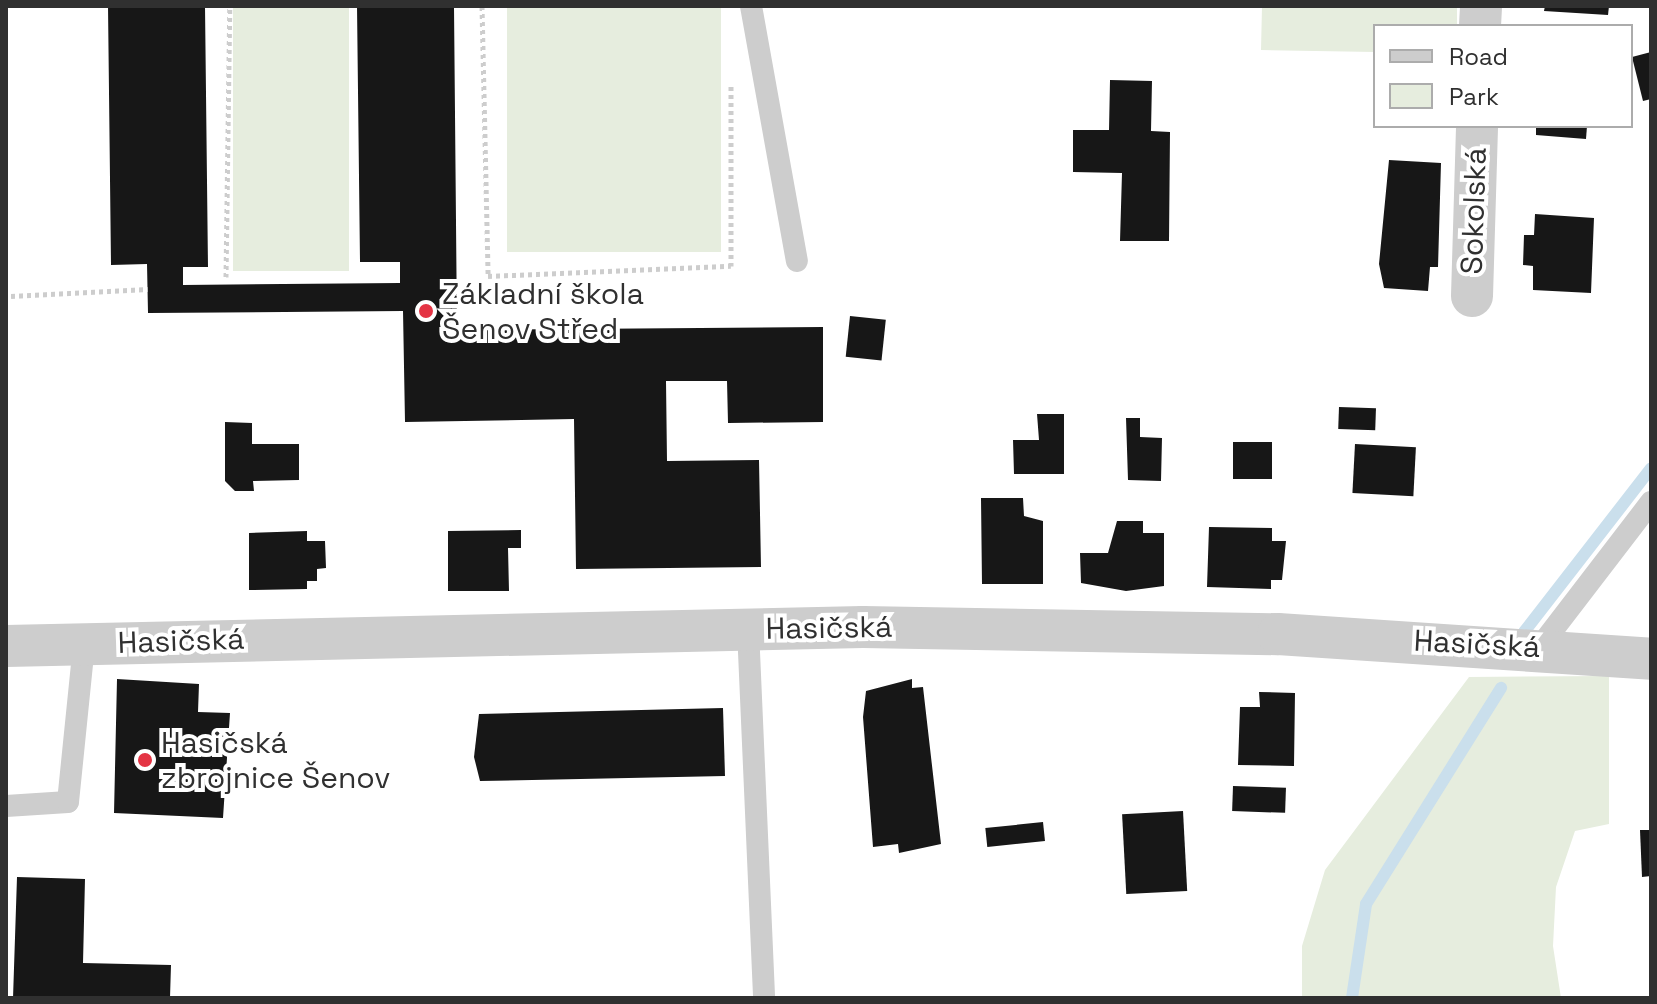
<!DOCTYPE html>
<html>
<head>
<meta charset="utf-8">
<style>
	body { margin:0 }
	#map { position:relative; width:1657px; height:1004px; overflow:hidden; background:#fff; font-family:"Space Grotesk",sans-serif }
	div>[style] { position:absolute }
	.green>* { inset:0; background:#e6edde; transform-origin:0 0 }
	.stream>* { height:12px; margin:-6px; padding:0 6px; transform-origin:6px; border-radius:6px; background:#cadfec }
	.building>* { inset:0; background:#171717; transform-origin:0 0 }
	.path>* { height:5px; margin-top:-2.5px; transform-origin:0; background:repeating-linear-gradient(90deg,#cdcdcd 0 4px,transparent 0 8px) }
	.lane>* { height:22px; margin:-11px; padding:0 11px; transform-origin:11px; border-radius:11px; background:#cdcdcd }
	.street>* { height:42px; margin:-21px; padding:0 21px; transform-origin:21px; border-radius:21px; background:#cdcdcd }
	.dots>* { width:22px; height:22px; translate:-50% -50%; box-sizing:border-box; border:4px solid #fff; border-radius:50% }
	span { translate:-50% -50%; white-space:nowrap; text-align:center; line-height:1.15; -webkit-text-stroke:8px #fff; paint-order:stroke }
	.street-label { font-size:30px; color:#303030 }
	.poi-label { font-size:30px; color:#303030 }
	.left { translate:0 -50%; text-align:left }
	.frame { position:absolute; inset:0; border:8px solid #303030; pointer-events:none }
	.legend { position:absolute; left:1373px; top:24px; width:260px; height:104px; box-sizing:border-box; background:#fff; border:2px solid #acacac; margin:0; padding:10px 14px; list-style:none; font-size:24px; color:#303030 }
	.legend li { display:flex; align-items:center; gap:16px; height:40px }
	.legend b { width:40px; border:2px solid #acacac }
</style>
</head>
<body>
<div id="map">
	<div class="green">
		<i style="left:233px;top:6px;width:116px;height:265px"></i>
		<i style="left:507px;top:6px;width:214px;height:246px"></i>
		<i style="clip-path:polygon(1262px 6px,1457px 6px,1457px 26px,1375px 26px,1375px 52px,1261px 50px)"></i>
		<i style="clip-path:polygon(1609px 676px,1609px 824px,1575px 831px,1556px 887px,1553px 946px,1561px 998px,1302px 998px,1302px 946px,1325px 870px,1469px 677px)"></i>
	</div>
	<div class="stream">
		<i style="left:1524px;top:632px;width:207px;rotate:-52.2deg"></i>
		<i style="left:1352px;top:998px;width:95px;rotate:-81.5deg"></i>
		<i style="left:1366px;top:904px;width:255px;rotate:-58deg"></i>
	</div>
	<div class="building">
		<i style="clip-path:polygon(108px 6px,205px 6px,208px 267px,183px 267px,183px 285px,400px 283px,400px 262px,360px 262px,357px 6px,454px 6px,457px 330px,823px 327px,823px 422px,728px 423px,727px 381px,666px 381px,667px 461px,759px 460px,761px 567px,576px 569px,574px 419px,405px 422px,403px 311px,148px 313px,147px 264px,111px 265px)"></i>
		<i style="clip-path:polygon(1545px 6px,1609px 6px,1608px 15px,1544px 11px)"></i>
		<i style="clip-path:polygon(1651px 52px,1651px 99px,1643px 101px,1632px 57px)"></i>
		<i style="clip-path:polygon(1110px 80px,1152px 81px,1151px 131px,1170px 132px,1169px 241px,1120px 241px,1122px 173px,1073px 172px,1073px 130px,1109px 130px)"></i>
		<i style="clip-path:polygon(1536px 126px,1587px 126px,1586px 139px,1536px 135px)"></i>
		<i style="clip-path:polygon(1389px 160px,1441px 163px,1438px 267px,1430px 267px,1428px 291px,1384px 288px,1379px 264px)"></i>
		<i style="clip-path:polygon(1535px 214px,1594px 218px,1591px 293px,1533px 290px,1533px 266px,1523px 265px,1524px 235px,1534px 235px)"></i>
		<i style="left:850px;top:316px;width:36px;height:41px;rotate:6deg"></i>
		<i style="left:1339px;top:407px;width:37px;height:22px;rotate:2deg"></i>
		<i style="clip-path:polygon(1037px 414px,1064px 414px,1064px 474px,1014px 474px,1013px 440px,1039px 440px)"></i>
		<i style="clip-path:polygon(1126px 418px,1140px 418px,1140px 437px,1162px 438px,1161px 481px,1128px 480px)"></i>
		<i style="clip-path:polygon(225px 422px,252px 423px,252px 444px,299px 444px,299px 480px,253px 481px,254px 491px,235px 491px,225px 481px)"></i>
		<i style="left:1233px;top:442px;width:39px;height:37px"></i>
		<i style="left:1355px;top:444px;width:61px;height:49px;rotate:3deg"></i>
		<i style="clip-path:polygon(981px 498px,1023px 498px,1024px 516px,1043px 521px,1043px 584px,982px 584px)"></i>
		<i style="clip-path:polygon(1117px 521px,1143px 521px,1143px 533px,1164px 533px,1164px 586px,1126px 591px,1081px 583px,1080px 553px,1108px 553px)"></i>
		<i style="clip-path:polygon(1209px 527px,1272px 528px,1272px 541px,1286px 541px,1282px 580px,1271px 580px,1271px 589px,1207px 587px)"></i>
		<i style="clip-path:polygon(521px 530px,521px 548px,508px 548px,509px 591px,448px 591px,448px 531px)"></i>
		<i style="clip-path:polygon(307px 531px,307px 541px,325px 541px,326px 568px,317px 569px,317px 581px,307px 581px,307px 589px,249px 590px,249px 533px)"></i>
		<i style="clip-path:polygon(117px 679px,199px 684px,198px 712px,230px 713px,223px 818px,114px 813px)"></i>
		<i style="clip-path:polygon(912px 679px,912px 688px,923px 687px,941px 844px,899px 853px,898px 844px,873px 847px,863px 717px,866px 691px)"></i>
		<i style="clip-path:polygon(1259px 692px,1295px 693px,1294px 766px,1238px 765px,1240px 707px,1260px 707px)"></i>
		<i style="clip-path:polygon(723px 708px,725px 776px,480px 781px,474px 757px,479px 714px)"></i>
		<i style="left:1233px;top:786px;width:53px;height:25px;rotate:2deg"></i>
		<i style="left:1183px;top:811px;width:80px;height:61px;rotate:87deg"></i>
		<i style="left:1043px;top:822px;width:19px;height:58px;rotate:84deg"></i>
		<i style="clip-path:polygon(1640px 830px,1651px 830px,1651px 876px,1642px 877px)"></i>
		<i style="clip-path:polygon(17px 877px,85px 879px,83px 963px,171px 965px,170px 998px,13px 998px)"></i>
	</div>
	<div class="path">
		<i style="left:482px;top:6px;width:270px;rotate:88.7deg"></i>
		<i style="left:488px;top:276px;width:243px;rotate:-2.4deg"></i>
		<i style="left:731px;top:266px;width:181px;rotate:-90deg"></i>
		<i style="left:226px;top:277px;width:271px;rotate:-89.2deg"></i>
		<i style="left:11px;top:296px;width:137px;rotate:-2.9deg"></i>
	</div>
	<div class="lane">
		<i style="left:751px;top:6px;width:259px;rotate:79.8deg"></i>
		<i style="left:748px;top:629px;width:369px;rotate:87.5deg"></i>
		<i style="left:1539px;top:648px;width:184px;rotate:-52.5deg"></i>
		<i style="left:6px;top:806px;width:62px;rotate:-3.7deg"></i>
		<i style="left:68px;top:802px;width:159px;rotate:-84.2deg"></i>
	</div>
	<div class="street">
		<i style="left:1480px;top:26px;width:20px;rotate:-87deg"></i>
		<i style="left:1472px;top:296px;width:170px;rotate:-88.3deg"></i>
		<i style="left:6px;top:646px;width:857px;rotate:-1.27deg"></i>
		<i style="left:863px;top:627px;width:415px;rotate:1deg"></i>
		<i style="left:1278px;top:634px;width:374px;rotate:3.8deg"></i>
	</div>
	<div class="dots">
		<i style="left:426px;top:311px;background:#e43444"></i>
		<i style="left:145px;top:760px;background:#e43444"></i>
	</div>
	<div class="street-label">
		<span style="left:1474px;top:211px;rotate:-88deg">Sokolská</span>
		<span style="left:829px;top:628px;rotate:-1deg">Hasičská</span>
		<span style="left:181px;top:641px;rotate:-2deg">Hasičská</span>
		<span style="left:1477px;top:644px;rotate:3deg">Hasičská</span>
	</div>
	<div class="poi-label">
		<span class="left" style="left:442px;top:311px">Základní škola<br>Šenov Střed</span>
		<span class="left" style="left:161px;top:760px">Hasičská<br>zbrojnice Šenov</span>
	</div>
	<div class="frame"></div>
	<ul class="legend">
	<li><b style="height:10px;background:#cdcdcd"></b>Road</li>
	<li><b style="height:22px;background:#e6edde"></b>Park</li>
	</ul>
</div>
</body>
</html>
